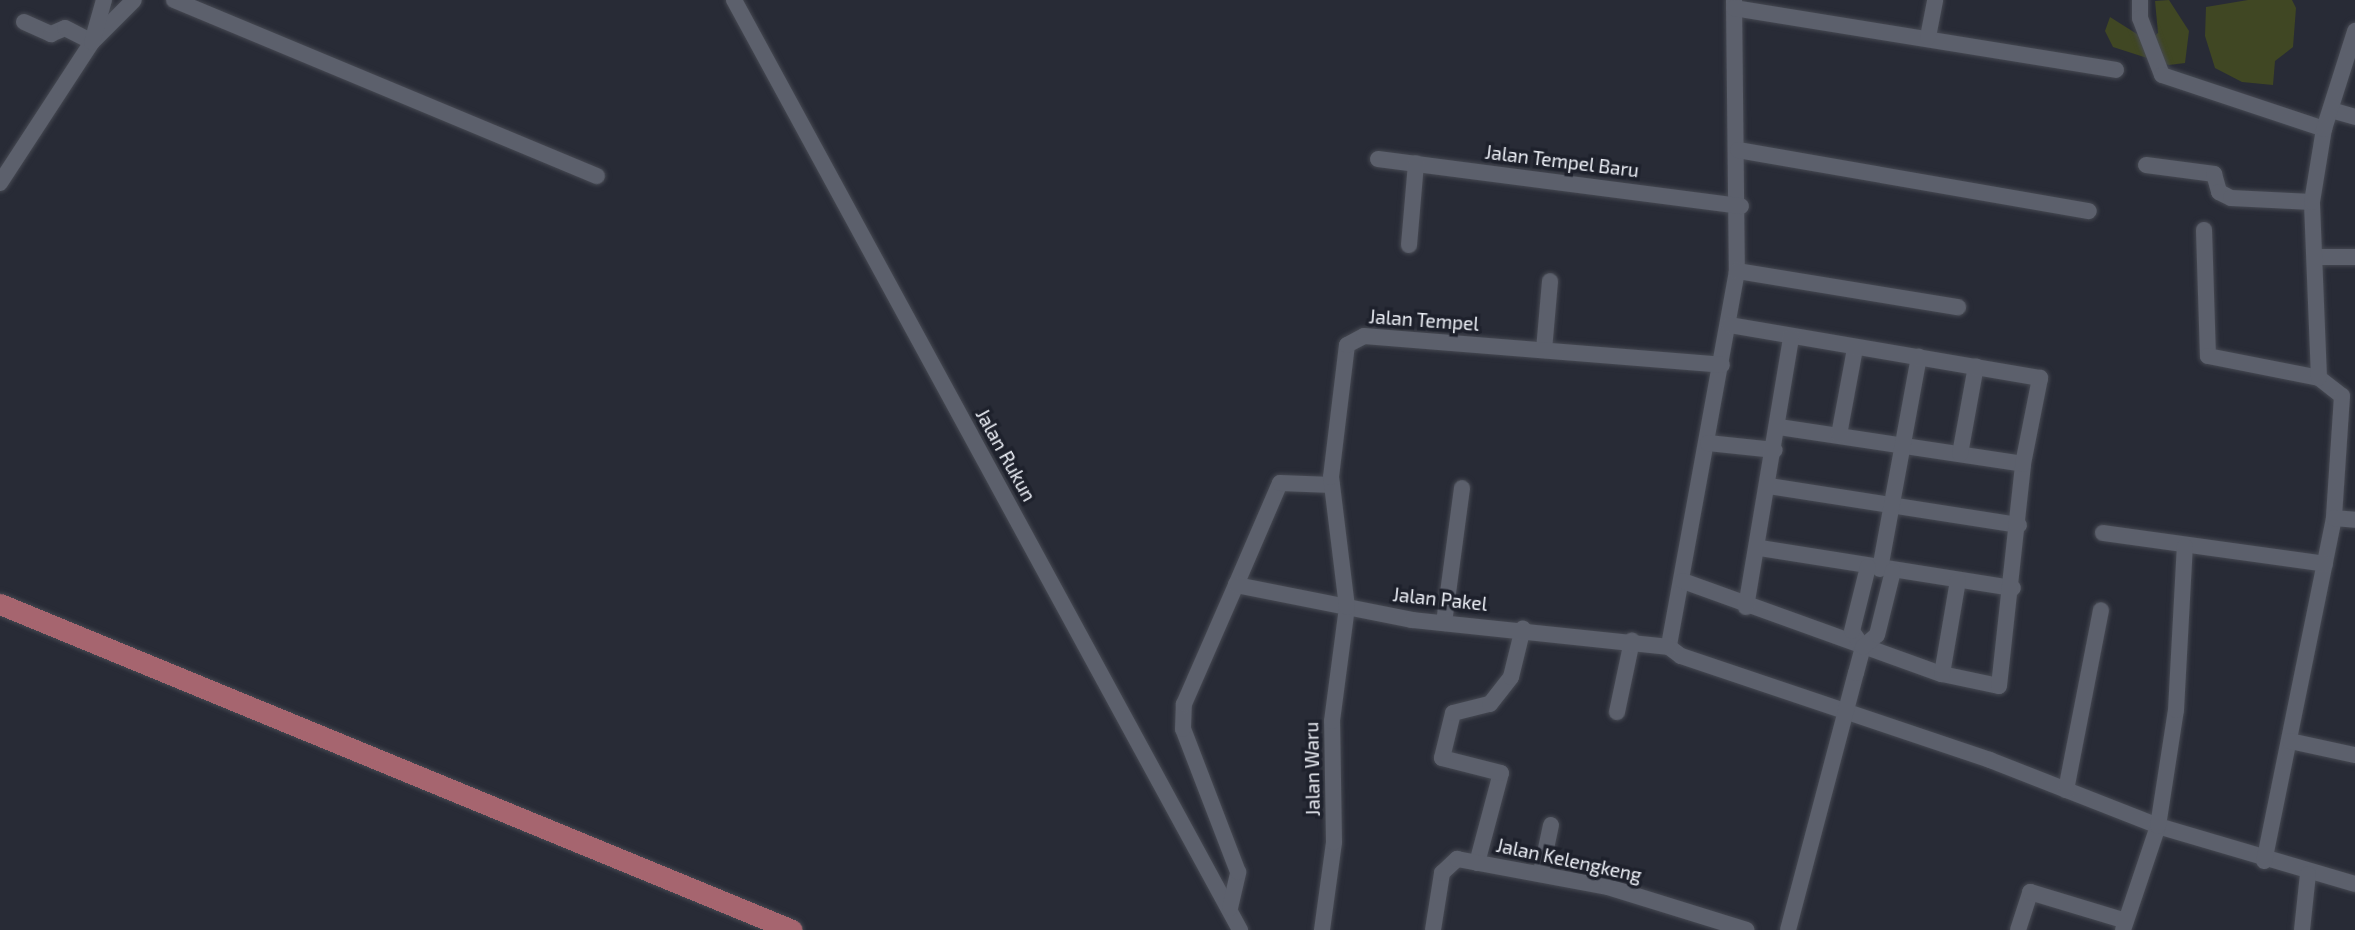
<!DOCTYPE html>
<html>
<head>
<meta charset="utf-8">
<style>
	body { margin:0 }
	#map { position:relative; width:2355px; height:930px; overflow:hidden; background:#282b36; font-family:"Exo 2",sans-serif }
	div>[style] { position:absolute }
	.green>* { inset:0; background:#404723 }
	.roads { filter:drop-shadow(0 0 2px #464952) drop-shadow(0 0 2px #464952) }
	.minor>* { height:16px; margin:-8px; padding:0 8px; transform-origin:8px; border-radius:8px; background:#5c606c }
	.major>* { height:21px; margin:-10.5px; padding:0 10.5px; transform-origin:10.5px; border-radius:10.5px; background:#a6656f }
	span { translate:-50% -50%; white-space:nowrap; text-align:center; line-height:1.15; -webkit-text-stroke:7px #1e212c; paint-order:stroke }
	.street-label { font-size:19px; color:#eef1f8 }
</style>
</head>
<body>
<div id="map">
	<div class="green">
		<i style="clip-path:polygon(2169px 0,2189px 31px,2185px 63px,2169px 65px,2113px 47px,2105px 31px,2110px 17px,2148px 41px,2158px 33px,2155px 1px)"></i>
		<i style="clip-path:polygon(2248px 0,2292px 0,2296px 8px,2293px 47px,2275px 61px,2273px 85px,2242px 82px,2215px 68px,2205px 36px,2206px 7px)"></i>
	</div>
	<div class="roads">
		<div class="minor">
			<i style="left:174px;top:0;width:458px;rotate:22.6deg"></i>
			<i style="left:734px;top:0;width:1059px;rotate:61.45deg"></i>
			<i style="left:1734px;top:0;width:271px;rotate:89.4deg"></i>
			<i style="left:1737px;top:271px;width:382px;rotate:100.3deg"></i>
			<i style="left:1669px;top:647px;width:15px;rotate:37deg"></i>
			<i style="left:1681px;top:656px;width:326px;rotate:18.6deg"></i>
			<i style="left:1990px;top:760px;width:180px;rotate:21.4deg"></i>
			<i style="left:2158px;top:826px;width:205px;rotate:16.4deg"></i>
			<i style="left:2140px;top:0;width:18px;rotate:90deg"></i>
			<i style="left:2140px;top:18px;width:61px;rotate:68.9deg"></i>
			<i style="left:2162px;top:75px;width:171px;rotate:18.4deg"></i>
			<i style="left:1734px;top:8px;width:387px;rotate:9.2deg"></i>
			<i style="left:24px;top:22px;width:30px;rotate:24deg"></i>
			<i style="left:51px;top:34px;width:15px;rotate:-23deg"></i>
			<i style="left:65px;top:28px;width:30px;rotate:27deg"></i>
			<i style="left:92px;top:42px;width:59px;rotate:-45deg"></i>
			<i style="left:1928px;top:37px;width:38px;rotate:-79deg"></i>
			<i style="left:2331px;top:110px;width:25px;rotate:16deg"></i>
			<i style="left:1738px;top:150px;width:356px;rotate:9.9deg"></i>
			<i style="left:1378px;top:159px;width:366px;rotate:7.4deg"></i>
			<i style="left:2146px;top:165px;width:69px;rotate:7.5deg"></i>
			<i style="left:2214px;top:174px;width:19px;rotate:74deg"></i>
			<i style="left:2219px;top:192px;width:13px;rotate:27deg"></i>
			<i style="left:2231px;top:198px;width:81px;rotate:2.8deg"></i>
			<i style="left:0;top:183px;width:168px;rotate:-56.9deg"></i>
			<i style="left:92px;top:42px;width:44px;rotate:-74.1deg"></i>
			<i style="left:2204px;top:230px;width:126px;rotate:88.2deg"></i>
			<i style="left:2208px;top:356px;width:113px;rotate:11.2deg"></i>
			<i style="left:2319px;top:378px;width:29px;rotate:38deg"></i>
			<i style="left:2342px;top:396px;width:122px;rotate:93.8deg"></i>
			<i style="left:2334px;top:518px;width:350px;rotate:101.5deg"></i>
			<i style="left:1409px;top:245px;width:82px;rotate:-85.1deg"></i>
			<i style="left:2316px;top:257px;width:39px"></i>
			<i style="left:1737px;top:271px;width:224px;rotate:9.3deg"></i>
			<i style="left:1544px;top:350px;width:69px;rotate:-85deg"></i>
			<i style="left:2319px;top:378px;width:176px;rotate:-92.3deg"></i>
			<i style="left:2312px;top:202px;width:74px;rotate:-80.7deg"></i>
			<i style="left:2324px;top:129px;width:103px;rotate:-72.4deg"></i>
			<i style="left:1779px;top:427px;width:247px;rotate:8.6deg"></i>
			<i style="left:1839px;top:435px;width:87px;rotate:-79.5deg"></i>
			<i style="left:1708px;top:443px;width:67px;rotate:6deg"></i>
			<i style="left:1960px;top:454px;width:89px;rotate:-79.7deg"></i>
			<i style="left:1769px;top:486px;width:253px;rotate:8.9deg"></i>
			<i style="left:2334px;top:518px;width:21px;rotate:5deg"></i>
			<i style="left:2103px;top:533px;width:224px;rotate:7.9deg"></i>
			<i style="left:1760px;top:548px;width:256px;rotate:9deg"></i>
			<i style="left:1880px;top:569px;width:216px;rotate:-79.6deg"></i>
			<i style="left:1683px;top:581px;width:275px;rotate:19.8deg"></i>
			<i style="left:1942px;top:674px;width:58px;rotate:11.9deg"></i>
			<i style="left:1999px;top:686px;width:223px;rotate:-83.8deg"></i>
			<i style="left:2023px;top:464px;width:88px;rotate:-78.8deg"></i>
			<i style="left:2040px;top:378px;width:315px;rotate:-170.3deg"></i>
			<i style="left:1236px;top:585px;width:111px;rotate:-66.7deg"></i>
			<i style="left:1280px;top:483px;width:52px;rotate:2.2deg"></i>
			<i style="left:1746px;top:607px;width:273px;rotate:-80.5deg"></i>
			<i style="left:1444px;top:623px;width:136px;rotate:-82.4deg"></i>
			<i style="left:1863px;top:647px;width:19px;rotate:-125deg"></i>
			<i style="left:1852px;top:631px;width:66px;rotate:-76deg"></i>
			<i style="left:1942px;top:674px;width:95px;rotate:-80.3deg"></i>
			<i style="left:1617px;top:712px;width:73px;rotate:-78.1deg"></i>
			<i style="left:2290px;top:741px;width:66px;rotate:12.2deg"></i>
			<i style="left:2066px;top:790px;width:183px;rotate:-79deg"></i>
			<i style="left:1477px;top:863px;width:93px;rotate:-75.1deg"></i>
			<i style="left:1501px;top:773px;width:61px;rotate:-165.7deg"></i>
			<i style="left:1442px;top:758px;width:46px;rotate:-76.3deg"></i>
			<i style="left:1453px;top:713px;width:38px;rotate:-14deg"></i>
			<i style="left:1490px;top:704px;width:34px;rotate:-52deg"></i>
			<i style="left:1511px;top:677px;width:50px;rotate:-76.2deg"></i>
			<i style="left:1541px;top:872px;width:48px;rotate:-78deg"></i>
			<i style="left:1230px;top:908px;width:37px;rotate:-77deg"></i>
			<i style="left:1238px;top:872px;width:153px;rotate:-111deg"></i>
			<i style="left:1183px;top:729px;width:25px;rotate:-88deg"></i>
			<i style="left:1184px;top:704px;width:130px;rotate:-66.4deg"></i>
			<i style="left:1236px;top:585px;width:179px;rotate:11.2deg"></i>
			<i style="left:1412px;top:620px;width:258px;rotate:6deg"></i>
			<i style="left:1322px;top:930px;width:89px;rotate:-82.2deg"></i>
			<i style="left:1334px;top:842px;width:121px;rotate:-90.9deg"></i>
			<i style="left:1332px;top:721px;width:115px;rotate:-82.5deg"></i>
			<i style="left:1347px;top:607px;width:131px;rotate:-97deg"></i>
			<i style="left:1331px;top:477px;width:133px;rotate:-83.1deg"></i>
			<i style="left:1347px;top:345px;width:19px;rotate:-28deg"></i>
			<i style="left:1364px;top:336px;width:359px;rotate:4.6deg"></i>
			<i style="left:1433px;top:930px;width:58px;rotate:-81deg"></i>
			<i style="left:1442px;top:873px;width:21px;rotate:-43deg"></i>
			<i style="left:1457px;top:859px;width:154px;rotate:10.5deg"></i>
			<i style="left:1608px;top:887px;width:145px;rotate:17.2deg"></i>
			<i style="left:1788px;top:930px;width:266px;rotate:-75.2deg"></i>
			<i style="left:1856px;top:673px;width:27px;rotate:-75deg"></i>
			<i style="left:1863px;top:647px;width:18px;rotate:-41deg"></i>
			<i style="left:1877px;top:635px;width:66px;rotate:-76deg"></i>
			<i style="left:2018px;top:930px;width:40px;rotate:-72deg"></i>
			<i style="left:2030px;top:892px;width:100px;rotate:16.8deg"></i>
			<i style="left:2123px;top:930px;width:110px;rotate:-71.4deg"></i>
			<i style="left:2158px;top:826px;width:117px;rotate:-81.2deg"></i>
			<i style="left:2176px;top:710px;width:164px;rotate:-86.9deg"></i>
			<i style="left:2302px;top:930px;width:56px;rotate:-83.9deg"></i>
		</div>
		<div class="major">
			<i style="left:0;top:604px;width:856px;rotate:22.37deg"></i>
		</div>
	</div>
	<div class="street-label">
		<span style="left:1562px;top:161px;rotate:7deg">Jalan Tempel Baru</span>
		<span style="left:1424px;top:320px;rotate:4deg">Jalan Tempel</span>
		<span style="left:1006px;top:455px;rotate:61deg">Jalan Rukun</span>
		<span style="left:1440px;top:599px;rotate:6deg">Jalan Pakel</span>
		<span style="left:1312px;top:769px;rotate:-91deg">Jalan Waru</span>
		<span style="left:1569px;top:860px;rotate:12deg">Jalan Kelengkeng</span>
	</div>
</div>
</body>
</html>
